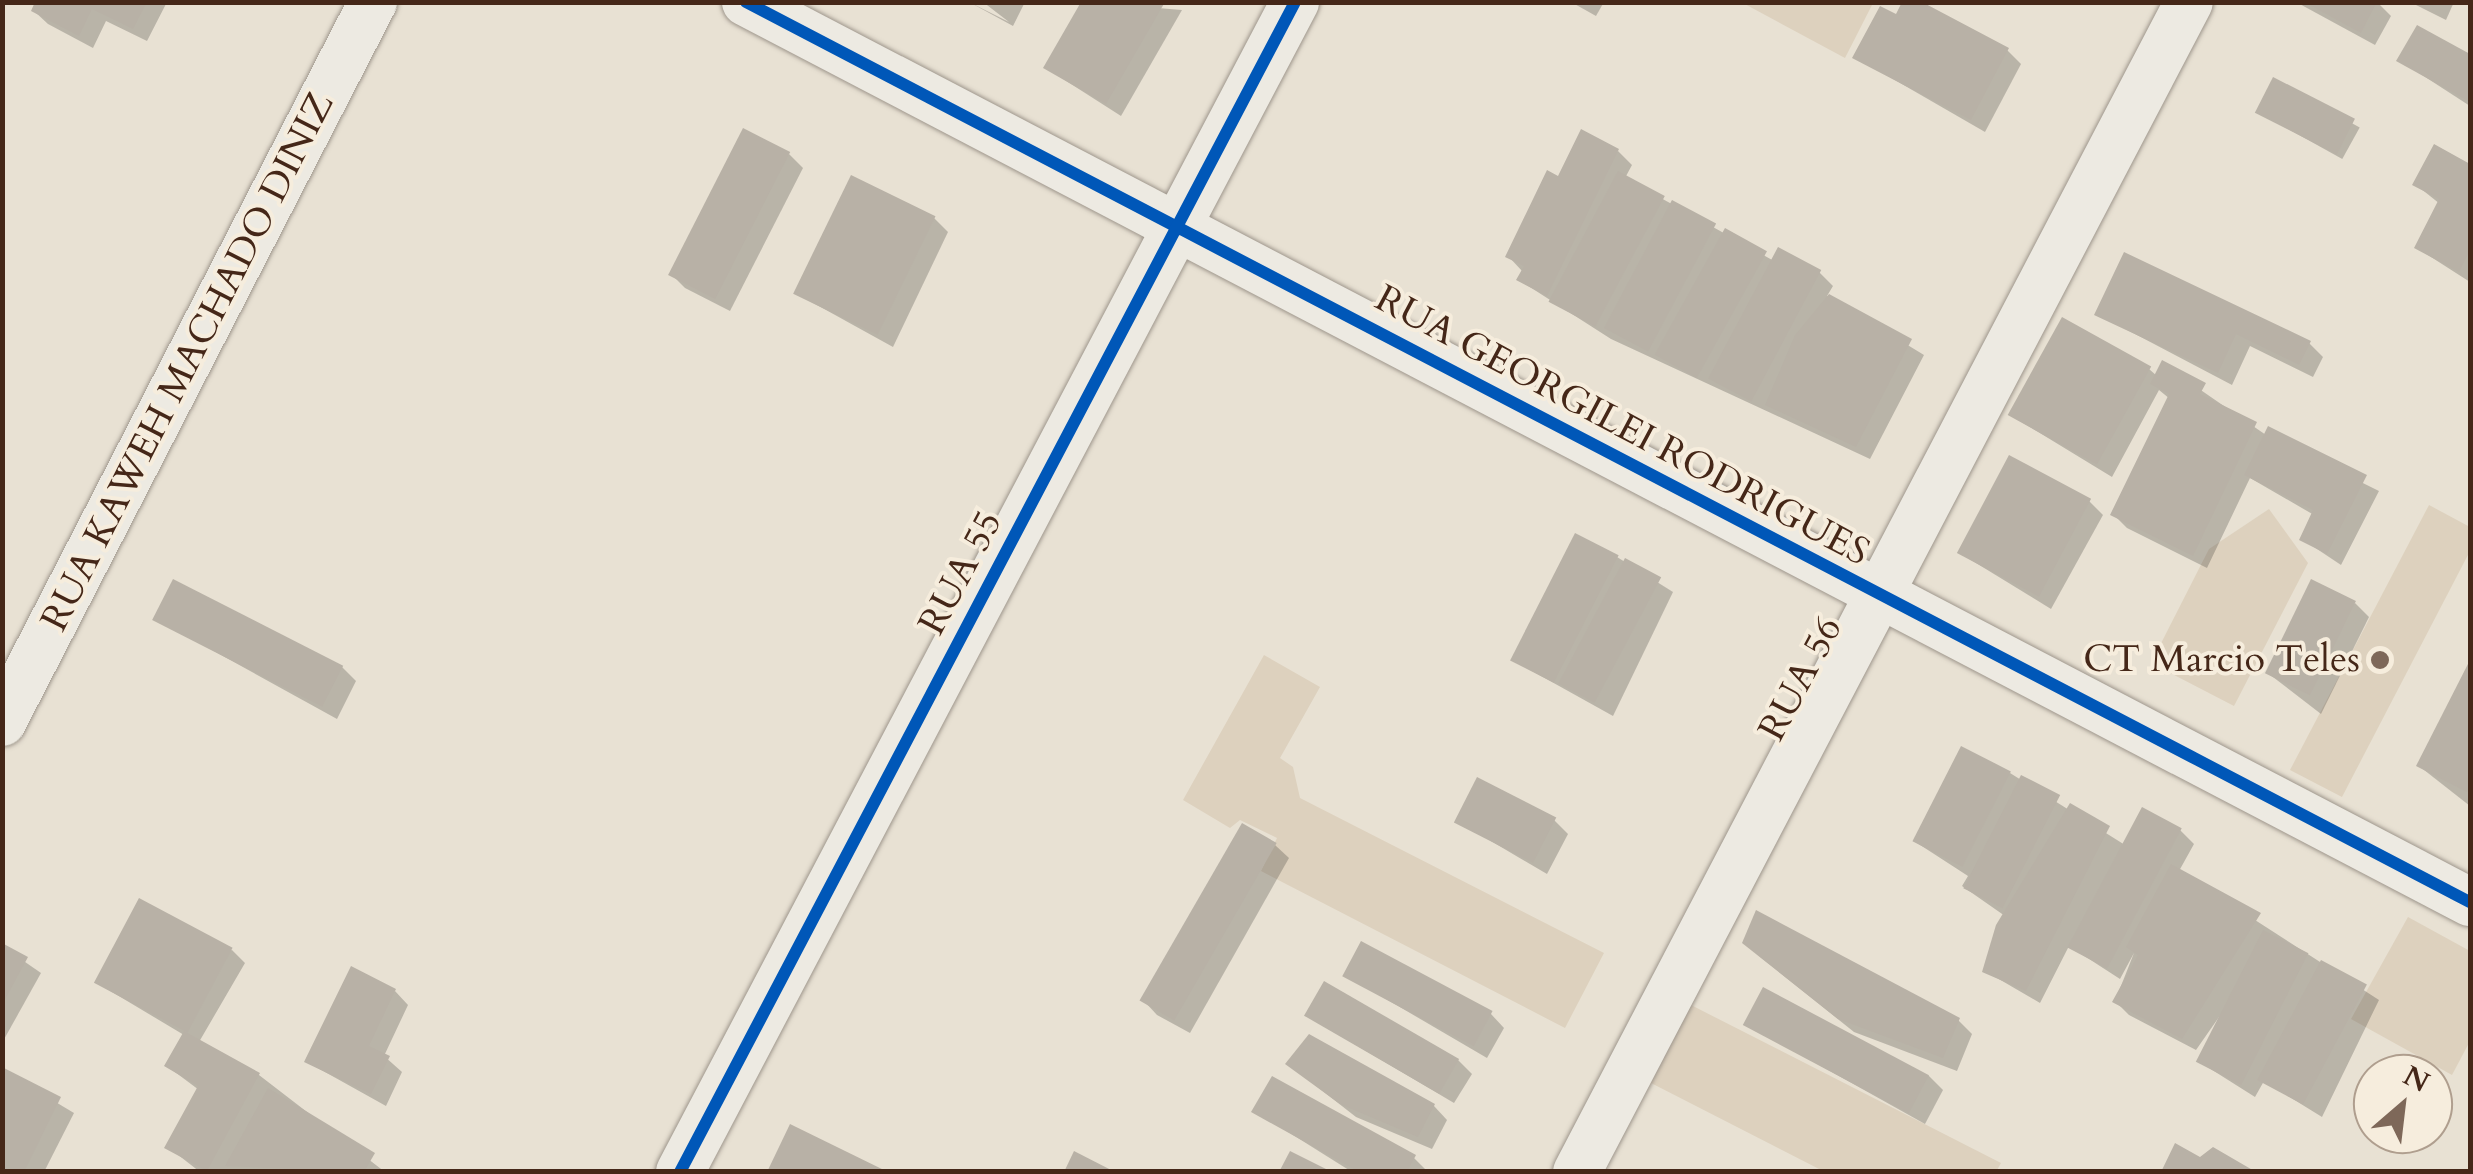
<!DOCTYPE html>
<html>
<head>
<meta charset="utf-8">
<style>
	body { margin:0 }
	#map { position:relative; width:2473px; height:1174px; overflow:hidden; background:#e8e1d3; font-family:Cardo,serif }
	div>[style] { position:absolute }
	.green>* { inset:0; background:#ddd1be }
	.shadow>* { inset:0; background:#0003; transform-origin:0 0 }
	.building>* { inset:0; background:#b8b1a6; transform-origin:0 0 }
	.roads { filter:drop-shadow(0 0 2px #9e968c) drop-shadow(0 0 2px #9e968c) }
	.street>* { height:48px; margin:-24px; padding:0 24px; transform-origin:24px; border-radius:24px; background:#edeae2 }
	.cycleway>* { height:12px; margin:-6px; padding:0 6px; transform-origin:6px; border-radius:6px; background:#0057b8 }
	.dots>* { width:28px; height:28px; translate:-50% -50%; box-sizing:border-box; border:5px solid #f6eddd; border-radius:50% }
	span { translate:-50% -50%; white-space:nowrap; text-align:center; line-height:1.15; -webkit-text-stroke:8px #f6eddd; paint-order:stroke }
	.street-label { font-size:38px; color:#452718 }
	.poi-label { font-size:38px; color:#452718 }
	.right { translate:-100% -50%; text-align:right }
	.frame { position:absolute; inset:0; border:5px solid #452718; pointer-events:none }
	.north { position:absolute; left:2353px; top:1054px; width:100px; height:100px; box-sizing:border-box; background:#f6eddd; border:2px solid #af9e8e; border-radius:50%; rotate:28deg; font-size:28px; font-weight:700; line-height:40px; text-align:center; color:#452718 }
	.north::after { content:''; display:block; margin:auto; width:35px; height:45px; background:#7e6859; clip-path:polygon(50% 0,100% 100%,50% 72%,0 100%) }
</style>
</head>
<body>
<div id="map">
	<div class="green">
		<i style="clip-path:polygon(1741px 2px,1873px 2px,1873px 3px,1845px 58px)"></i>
		<i style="clip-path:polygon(2429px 505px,2470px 527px,2470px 551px,2342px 797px,2290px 770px)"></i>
		<i style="clip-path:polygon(2269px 509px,2308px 563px,2234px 706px,2151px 663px,2209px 549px)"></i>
		<i style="clip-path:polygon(1264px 655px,1320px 687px,1280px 758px,1293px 767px,1300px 798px,1604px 953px,1565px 1028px,1261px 871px,1277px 838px,1240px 820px,1230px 828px,1183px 800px)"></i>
		<i style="clip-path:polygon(2408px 917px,2470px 951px,2470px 1041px,2452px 1075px,2351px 1019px)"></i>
		<i style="clip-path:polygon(1691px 1005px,2001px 1163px,1996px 1172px,1823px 1171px,1651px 1083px)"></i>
	</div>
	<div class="shadow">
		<i style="clip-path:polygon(38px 2px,167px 2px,147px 41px,106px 21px,93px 48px,48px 24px,34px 11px)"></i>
		<i style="clip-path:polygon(969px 2px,1009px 22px,983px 2px,1025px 2px,1013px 26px)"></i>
		<i style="clip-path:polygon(1084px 2px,1182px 10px,1121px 116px,1046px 68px)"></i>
		<i style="clip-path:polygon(1571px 2px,1604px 2px,1596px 16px)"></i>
		<i style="clip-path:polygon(2296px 2px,2377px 2px,2391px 16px,2375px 45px)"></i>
		<i style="clip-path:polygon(2410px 2px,2454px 2px,2446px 20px)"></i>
		<i style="clip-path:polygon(1897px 18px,2007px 50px,2021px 64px,1985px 132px,1855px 57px)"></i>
		<i style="clip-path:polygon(2418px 28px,2470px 57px,2470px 106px,2399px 60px)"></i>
		<i style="left:2274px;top:80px;width:98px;height:36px;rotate:29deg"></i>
		<i style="clip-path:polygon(2435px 148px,2470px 167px,2470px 282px,2417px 248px,2440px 204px,2415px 184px)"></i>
		<i style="clip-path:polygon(1618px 151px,1632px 165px,1625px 178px,1774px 261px,1819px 272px,1833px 286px,1827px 296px,1924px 355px,1870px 459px,1611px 339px,1519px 280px,1523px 272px,1508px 256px,1560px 179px)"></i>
		<i style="clip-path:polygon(789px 154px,803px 168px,730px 311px,685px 288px,671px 274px)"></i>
		<i style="clip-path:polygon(934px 218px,948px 232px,893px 347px,797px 294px)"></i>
		<i style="clip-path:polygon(2097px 314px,2309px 343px,2323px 357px,2313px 377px,2250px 346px,2232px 385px)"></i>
		<i style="clip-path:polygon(2163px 364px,2266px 435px,2379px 491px,2341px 565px,2302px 539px,2314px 515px,2250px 478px,2207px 568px,2127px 528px,2113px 514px,2170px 399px,2159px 390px,2112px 477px,2010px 415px,2149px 369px,2157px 376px)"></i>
		<i style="clip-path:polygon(2089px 501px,2103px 515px,2051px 609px,1958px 552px)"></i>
		<i style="clip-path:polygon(1617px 557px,1673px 592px,1613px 716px,1514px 661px)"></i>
		<i style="clip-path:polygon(2355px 603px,2369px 617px,2321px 714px,2269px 674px)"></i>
		<i style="clip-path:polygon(156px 619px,342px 667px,356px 681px,337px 719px)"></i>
		<i style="clip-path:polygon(2470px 666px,2470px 806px,2419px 766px)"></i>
		<i style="clip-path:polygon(2010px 773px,2125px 845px,2180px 830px,2194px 844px,2179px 871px,2379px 1000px,2322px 1117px,2264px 1081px,2255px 1097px,2198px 1061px,2226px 1007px,2196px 1050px,2129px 1015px,2115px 1001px,2134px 953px,2120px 979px,2069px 946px,2040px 1003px,1985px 971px,2005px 916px,1962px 886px,1968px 876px,1914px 841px)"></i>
		<i style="clip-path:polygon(1554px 820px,1568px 834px,1547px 874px,1457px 821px)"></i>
		<i style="clip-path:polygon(1275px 845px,1289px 858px,1190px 1033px,1157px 1015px,1144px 1001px)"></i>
		<i style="clip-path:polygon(2px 946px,41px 973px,2px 1043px)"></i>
		<i style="clip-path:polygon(232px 950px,245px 963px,199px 1042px,259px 1075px,385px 1172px,200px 1172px,168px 1147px,199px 1090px,167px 1066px,184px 1035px,97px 983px)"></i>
		<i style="clip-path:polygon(1759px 956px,1958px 1020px,1972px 1034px,1957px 1071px,1854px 1032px)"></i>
		<i style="clip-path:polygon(1345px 975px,1491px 1014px,1504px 1028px,1487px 1058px)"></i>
		<i style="clip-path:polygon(395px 991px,408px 1005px,384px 1056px,402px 1072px,386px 1106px,307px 1062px)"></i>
		<i style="clip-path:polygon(1307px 1016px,1458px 1060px,1472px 1074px,1454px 1103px)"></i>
		<i style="clip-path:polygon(1746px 1024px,1929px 1076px,1943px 1090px,1925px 1124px)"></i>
		<i style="clip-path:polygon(1288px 1064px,1434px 1106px,1447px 1120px,1432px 1149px,1356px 1117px)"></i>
		<i style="clip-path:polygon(2px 1070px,74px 1113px,44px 1172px,2px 1172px)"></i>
		<i style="clip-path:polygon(1255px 1111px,1414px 1158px,1428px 1172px,1352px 1172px)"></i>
	</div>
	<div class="building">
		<i style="clip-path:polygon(35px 2px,147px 2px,133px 29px,92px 9px,79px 36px,31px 11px)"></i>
		<i style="clip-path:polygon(1081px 2px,1165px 2px,1106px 104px,1043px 68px)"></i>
		<i style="clip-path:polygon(1902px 2px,1922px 2px,2009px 48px,1971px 120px,1852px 58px,1880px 6px,1896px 14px)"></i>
		<i style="clip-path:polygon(2304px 2px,2377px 2px,2361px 33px)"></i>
		<i style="clip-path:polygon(2417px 25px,2470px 54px,2470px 102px,2396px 61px)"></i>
		<i style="left:2273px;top:77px;width:92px;height:40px;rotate:27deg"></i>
		<i style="left:743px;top:128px;width:53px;height:165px;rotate:27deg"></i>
		<i style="clip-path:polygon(1581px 129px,1619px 149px,1547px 296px,1516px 280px,1524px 266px,1505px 257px,1547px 170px,1558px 176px)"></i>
		<i style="clip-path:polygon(2434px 144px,2470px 164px,2470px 250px,2459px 272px,2414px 248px,2439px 199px,2412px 185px)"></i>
		<i style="left:1618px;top:171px;width:53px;height:148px;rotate:28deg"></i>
		<i style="left:851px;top:175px;width:94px;height:132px;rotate:26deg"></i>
		<i style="left:1672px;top:200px;width:50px;height:145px;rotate:28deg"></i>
		<i style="left:1725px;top:228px;width:48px;height:145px;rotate:29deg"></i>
		<i style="left:1778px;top:247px;width:49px;height:149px;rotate:28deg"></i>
		<i style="clip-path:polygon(2124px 252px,2311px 341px,2299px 365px,2236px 334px,2218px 373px,2094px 315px)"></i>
		<i style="clip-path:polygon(1829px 294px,1912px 339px,1856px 447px,1765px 405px,1795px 335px)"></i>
		<i style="left:2062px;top:317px;width:102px;height:112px;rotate:29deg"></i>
		<i style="clip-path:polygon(2162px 360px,2206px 383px,2200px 394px,2257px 422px,2193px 556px,2110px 515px,2169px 394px,2150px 384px)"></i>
		<i style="clip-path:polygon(2268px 426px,2367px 475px,2327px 554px,2299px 540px,2313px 510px,2244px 475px)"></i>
		<i style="left:2009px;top:455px;width:93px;height:111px;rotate:28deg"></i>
		<i style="left:1575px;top:533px;width:49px;height:143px;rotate:27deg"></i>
		<i style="left:1625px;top:558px;width:41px;height:142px;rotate:28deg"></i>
		<i style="left:173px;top:579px;width:191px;height:46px;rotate:27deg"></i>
		<i style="left:2311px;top:579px;width:50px;height:105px;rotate:26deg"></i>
		<i style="clip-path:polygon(2470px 660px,2470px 785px,2467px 792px,2416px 766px)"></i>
		<i style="left:1961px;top:746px;width:56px;height:107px;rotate:27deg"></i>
		<i style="left:2021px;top:775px;width:44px;height:127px;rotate:27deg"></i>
		<i style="left:1477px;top:777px;width:89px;height:51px;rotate:27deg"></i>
		<i style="clip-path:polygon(2070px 803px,2110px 826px,2026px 991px,1982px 972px,1996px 925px)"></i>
		<i style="left:2142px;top:807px;width:45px;height:159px;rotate:28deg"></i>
		<i style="left:1242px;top:823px;width:40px;height:205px;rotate:30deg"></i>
		<i style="clip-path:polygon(2171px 864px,2261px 913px,2182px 1039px,2112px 1002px,2138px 955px,2126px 947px)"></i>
		<i style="left:139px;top:898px;width:106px;height:96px;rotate:28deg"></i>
		<i style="clip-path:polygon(1756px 910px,1960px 1018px,1943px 1058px,1838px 1019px,1742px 943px)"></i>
		<i style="left:2263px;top:930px;width:51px;height:148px;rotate:27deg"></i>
		<i style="left:1361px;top:941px;width:149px;height:40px;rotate:28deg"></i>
		<i style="clip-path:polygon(2px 943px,28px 957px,2px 1005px)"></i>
		<i style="left:2321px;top:960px;width:52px;height:136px;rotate:28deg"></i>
		<i style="clip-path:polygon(351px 966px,396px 989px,369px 1046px,390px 1056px,371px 1094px,304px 1062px)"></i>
		<i style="left:1324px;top:981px;width:156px;height:40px;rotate:30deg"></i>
		<i style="left:1763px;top:987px;width:188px;height:43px;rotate:28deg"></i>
		<i style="clip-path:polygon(184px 1031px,260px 1073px,207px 1171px,164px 1148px,198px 1086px,164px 1066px)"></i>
		<i style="clip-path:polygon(1309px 1034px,1435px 1104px,1418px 1137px,1340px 1104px,1285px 1064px)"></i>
		<i style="clip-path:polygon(2px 1067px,61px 1097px,24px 1172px,2px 1172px)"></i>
		<i style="clip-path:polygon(1272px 1076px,1416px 1155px,1407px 1172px,1359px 1172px,1251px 1112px)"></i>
		<i style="clip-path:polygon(268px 1088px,375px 1153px,364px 1172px,225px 1166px)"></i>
		<i style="clip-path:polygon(790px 1124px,888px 1172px,767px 1172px)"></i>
		<i style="clip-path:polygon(2175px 1143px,2200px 1157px,2213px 1147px,2256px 1172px,2161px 1172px)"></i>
		<i style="clip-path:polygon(1074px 1151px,1115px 1172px,1064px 1172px)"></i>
		<i style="clip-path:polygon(1290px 1151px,1332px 1172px,1279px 1172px)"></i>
	</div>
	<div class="roads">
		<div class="street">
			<i style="left:746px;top:2px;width:1945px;rotate:27.57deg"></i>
			<i style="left:2px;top:722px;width:810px;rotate:-62.74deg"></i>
			<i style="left:680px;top:1172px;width:1322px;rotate:-62.27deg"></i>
			<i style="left:1577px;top:1172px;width:1320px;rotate:-62.39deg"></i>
		</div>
	</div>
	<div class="cycleway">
		<i style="left:746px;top:2px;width:1945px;rotate:27.57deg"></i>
		<i style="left:680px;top:1172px;width:1322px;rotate:-62.27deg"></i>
	</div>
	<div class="dots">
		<i style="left:2380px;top:660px;background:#7e6859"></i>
	</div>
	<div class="street-label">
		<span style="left:188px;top:362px;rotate:-63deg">RUA KAWEH MACHADO DINIZ</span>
		<span style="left:1622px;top:426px;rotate:28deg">RUA GEORGILEI RODRIGUES</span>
		<span style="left:961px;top:573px;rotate:-62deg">RUA 55</span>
		<span style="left:1801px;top:679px;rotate:-62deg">RUA 56</span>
	</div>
	<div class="poi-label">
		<span class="right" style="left:2360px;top:660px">CT Marcio Teles</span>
	</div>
	<div class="frame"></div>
	<div class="north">N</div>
</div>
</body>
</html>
